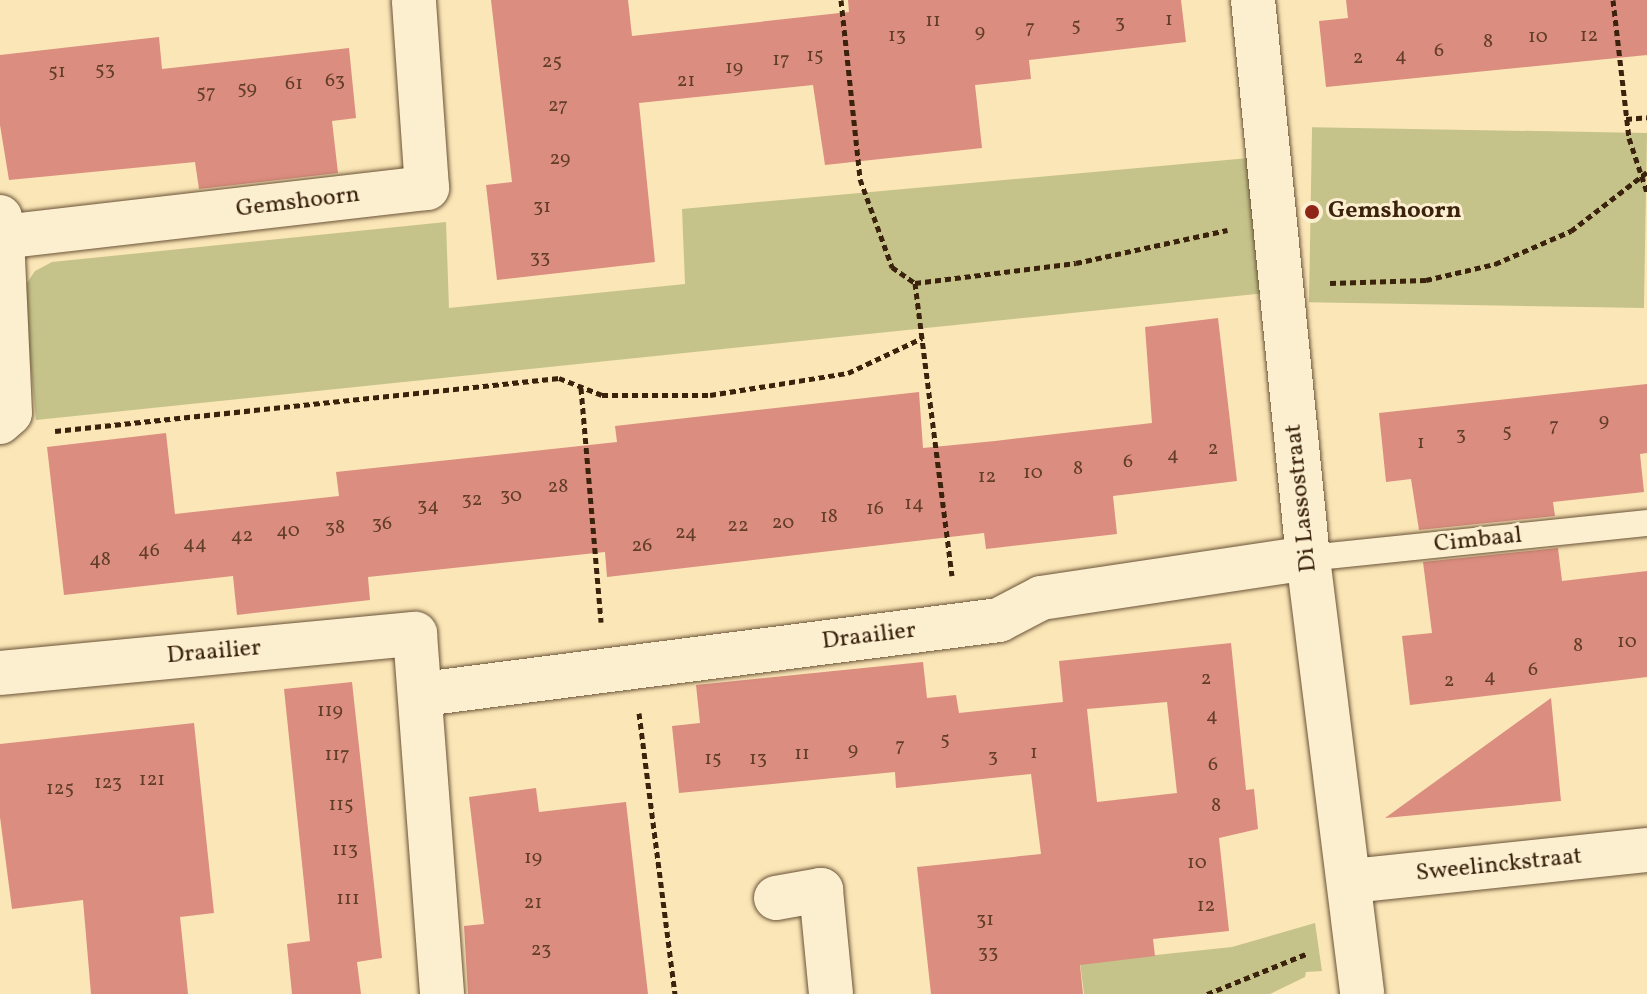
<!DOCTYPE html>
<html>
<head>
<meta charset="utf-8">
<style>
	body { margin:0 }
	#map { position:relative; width:1647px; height:994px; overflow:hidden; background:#fbe6b7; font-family:Vollkorn,serif }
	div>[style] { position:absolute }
	.green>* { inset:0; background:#c5c38a; transform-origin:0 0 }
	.building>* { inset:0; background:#db8d7f }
	.path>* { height:5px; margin-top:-2.5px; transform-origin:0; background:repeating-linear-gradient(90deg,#3a220c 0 6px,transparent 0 10px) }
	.roads { filter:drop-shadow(0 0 2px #6a5337) drop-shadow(0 0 2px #6a5337) }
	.lane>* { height:26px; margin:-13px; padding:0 13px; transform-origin:13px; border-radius:13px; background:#fcefd0 }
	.street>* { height:44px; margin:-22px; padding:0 22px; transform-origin:22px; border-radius:22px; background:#fcefd0 }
	.dots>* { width:22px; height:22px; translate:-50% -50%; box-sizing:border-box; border:4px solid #fcefd0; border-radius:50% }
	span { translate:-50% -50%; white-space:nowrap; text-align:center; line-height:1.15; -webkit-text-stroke:6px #fcefd0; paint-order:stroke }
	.number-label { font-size:20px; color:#623d29 }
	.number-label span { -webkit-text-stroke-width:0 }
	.street-label { font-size:24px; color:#3a220c }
	.poi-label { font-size:24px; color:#3a220c; font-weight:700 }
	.left { translate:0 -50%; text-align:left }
</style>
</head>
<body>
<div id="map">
	<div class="green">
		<i style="left:1647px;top:133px;width:175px;height:335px;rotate:91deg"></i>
		<i style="clip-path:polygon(1249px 158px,1266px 293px,36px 420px,23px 289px,35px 271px,52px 262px,446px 222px,449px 308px,685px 284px,682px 209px)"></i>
		<i style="clip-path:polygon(1315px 923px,1322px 971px,1306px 972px,1305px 977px,1270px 994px,1084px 994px,1080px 963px,1232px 947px)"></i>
	</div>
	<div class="building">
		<i style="clip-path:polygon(491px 0,628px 0,632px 36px,849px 12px,848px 0,1181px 0,1186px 42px,1029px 60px,1031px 79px,975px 85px,982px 148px,825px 165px,813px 85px,639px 103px,655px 262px,497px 280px,486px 185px,512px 182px)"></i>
		<i style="clip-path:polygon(1346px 0,1647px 0,1647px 55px,1326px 87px,1319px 21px,1348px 18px)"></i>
		<i style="clip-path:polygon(159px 37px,162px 69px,349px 48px,356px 118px,332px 121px,338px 173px,199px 189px,195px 162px,9px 180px,0 125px,0 55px)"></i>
		<i style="clip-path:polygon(1218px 318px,1237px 481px,1113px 496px,1117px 534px,986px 549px,984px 533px,607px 577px,605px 552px,368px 577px,370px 600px,237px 615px,233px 576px,64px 595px,47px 447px,166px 433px,175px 514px,339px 496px,336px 472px,617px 442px,615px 426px,919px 392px,923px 448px,995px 441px,1152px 423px,1145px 327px)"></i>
		<i style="clip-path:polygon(1647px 384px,1647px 453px,1640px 454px,1644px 492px,1553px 502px,1555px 516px,1419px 530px,1411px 479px,1386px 482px,1379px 413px)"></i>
		<i style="clip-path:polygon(1558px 548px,1562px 581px,1647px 571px,1647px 677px,1410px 705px,1402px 636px,1432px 633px,1423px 562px)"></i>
		<i style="clip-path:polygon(evenodd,1231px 643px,1246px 790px,1254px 789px,1258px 829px,1219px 838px,1229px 931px,1153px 939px,1155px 956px,1080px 965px,1083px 994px,931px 994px,917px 867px,1041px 854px,1031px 774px,896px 788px,895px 772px,679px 793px,672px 726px,700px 723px,696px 685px,923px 662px,927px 698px,956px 695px,959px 713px,1063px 702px,1059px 661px,1231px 643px,1167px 702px,1177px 793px,1097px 802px,1087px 709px,1167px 702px)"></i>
		<i style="clip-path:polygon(352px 682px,382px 958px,357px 962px,361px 994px,292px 994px,287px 944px,310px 941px,284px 689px)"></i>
		<i style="clip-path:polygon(1551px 698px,1561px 801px,1385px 818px)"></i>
		<i style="clip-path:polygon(194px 723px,214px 913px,180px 917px,188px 994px,91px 994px,83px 900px,12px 909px,0 817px,0 744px)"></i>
		<i style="clip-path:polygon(536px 788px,539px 812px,626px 802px,648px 994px,468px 994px,464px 926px,484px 924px,469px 797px)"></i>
	</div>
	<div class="path">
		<i style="left:841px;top:0;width:180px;rotate:83.9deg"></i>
		<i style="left:860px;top:179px;width:94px;rotate:70deg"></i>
		<i style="left:892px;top:267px;width:28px;rotate:35deg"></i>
		<i style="left:915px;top:283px;width:162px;rotate:-7.1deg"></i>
		<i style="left:1076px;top:263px;width:155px;rotate:-12.3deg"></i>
		<i style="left:1613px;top:0;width:139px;rotate:83.4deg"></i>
		<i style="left:1629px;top:138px;width:57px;rotate:71.6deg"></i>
		<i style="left:1626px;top:119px;width:21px;rotate:-5deg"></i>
		<i style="left:915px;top:283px;width:295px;rotate:82.8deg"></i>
		<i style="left:1330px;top:283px;width:96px;rotate:-1.8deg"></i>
		<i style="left:1426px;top:280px;width:71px;rotate:-13.1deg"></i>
		<i style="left:1495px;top:264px;width:83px;rotate:-23.5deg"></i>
		<i style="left:1571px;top:231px;width:96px;rotate:-37.8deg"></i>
		<i style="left:581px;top:388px;width:235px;rotate:85.1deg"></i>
		<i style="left:55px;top:431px;width:507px;rotate:-6deg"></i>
		<i style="left:559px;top:378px;width:46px;rotate:21.6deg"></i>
		<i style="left:602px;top:395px;width:108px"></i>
		<i style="left:710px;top:395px;width:140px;rotate:-9.1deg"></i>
		<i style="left:848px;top:373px;width:82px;rotate:-25.3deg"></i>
		<i style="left:639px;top:713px;width:283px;rotate:82.7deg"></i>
		<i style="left:1207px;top:994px;width:107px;rotate:-22deg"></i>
	</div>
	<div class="roads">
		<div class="lane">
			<i style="left:1308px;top:558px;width:341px;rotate:-5.9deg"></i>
		</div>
		<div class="street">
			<i style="left:1253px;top:0;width:561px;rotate:84.37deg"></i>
			<i style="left:1308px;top:558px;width:439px;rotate:82.9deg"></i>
			<i style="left:0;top:217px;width:20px;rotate:84deg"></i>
			<i style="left:2px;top:237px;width:428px;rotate:-6.6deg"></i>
			<i style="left:427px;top:188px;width:188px;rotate:-94deg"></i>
			<i style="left:0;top:422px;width:13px;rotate:-42deg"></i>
			<i style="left:10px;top:413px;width:176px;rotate:-92.6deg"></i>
			<i style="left:0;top:673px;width:417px;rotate:-5.4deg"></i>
			<i style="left:415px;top:634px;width:361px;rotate:85.7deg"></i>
			<i style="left:423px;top:694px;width:581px;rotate:-7.32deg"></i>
			<i style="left:999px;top:620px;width:47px;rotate:-27.6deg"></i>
			<i style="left:1041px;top:598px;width:270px;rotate:-8.5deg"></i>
			<i style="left:1351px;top:881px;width:298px;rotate:-6deg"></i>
			<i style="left:776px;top:898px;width:46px;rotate:-10.1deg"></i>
			<i style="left:821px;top:890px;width:104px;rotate:84.5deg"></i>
		</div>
	</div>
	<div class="dots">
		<i style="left:1312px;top:212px;background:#8f2418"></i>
	</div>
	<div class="number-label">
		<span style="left:1169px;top:20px">1</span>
		<span style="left:933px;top:21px">11</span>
		<span style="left:1120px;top:23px">3</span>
		<span style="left:1076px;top:26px">5</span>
		<span style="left:1030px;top:28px">7</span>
		<span style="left:980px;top:32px">9</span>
		<span style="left:897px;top:36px">13</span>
		<span style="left:1589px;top:36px">12</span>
		<span style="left:1538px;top:37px">10</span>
		<span style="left:1488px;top:42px">8</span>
		<span style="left:1439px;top:51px">6</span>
		<span style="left:815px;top:56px">15</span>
		<span style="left:1401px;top:56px">4</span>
		<span style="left:1358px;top:58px">2</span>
		<span style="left:781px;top:60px">17</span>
		<span style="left:552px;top:62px">25</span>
		<span style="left:734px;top:68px">19</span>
		<span style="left:105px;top:70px">53</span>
		<span style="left:57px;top:72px">51</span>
		<span style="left:335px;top:81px">63</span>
		<span style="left:686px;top:81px">21</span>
		<span style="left:294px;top:84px">61</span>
		<span style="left:247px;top:89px">59</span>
		<span style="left:206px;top:93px">57</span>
		<span style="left:558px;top:106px">27</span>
		<span style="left:560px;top:159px">29</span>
		<span style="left:542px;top:207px">31</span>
		<span style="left:540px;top:258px">33</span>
		<span style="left:1604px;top:421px">9</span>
		<span style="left:1554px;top:426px">7</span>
		<span style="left:1507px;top:432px">5</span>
		<span style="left:1461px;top:435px">3</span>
		<span style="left:1421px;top:443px">1</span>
		<span style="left:1213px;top:449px">2</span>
		<span style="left:1173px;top:455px">4</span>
		<span style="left:1128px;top:462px">6</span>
		<span style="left:1078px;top:469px">8</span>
		<span style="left:1033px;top:473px">10</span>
		<span style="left:987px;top:477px">12</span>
		<span style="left:558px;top:487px">28</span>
		<span style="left:511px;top:496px">30</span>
		<span style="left:472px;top:500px">32</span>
		<span style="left:914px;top:504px">14</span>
		<span style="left:428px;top:506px">34</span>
		<span style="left:875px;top:509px">16</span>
		<span style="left:829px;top:517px">18</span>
		<span style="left:783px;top:523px">20</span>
		<span style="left:382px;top:524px">36</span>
		<span style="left:738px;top:526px">22</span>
		<span style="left:335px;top:528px">38</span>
		<span style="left:288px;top:531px">40</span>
		<span style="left:686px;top:533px">24</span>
		<span style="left:242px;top:536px">42</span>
		<span style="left:195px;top:544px">44</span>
		<span style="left:642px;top:546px">26</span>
		<span style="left:149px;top:551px">46</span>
		<span style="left:100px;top:560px">48</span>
		<span style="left:1627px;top:642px">10</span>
		<span style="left:1578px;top:646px">8</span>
		<span style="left:1533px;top:670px">6</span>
		<span style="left:1490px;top:677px">4</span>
		<span style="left:1206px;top:679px">2</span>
		<span style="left:1449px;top:681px">2</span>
		<span style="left:330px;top:711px">119</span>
		<span style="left:1212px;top:716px">4</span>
		<span style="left:945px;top:740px">5</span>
		<span style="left:900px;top:746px">7</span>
		<span style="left:853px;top:750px">9</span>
		<span style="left:1034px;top:753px">1</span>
		<span style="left:802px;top:754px">11</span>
		<span style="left:337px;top:755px">117</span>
		<span style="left:993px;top:757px">3</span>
		<span style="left:713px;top:759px">15</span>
		<span style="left:758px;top:759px">13</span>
		<span style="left:1213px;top:765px">6</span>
		<span style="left:152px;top:780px">121</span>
		<span style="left:108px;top:783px">123</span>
		<span style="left:60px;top:789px">125</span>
		<span style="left:341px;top:805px">115</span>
		<span style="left:1216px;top:806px">8</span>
		<span style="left:345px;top:850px">113</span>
		<span style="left:533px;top:858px">19</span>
		<span style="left:1197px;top:863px">10</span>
		<span style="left:348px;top:899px">111</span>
		<span style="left:533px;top:903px">21</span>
		<span style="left:1206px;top:906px">12</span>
		<span style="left:985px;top:920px">31</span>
		<span style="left:541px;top:950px">23</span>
		<span style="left:988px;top:953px">33</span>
	</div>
	<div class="street-label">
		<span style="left:298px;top:203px;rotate:-7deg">Gemshoorn</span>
		<span style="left:1302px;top:498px;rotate:-96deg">Di Lassostraat</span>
		<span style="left:1478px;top:541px;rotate:-6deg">Cimbaal</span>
		<span style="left:869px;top:637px;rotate:-7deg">Draailier</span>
		<span style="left:214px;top:653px;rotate:-5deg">Draailier</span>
		<span style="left:1499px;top:866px;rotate:-6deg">Sweelinckstraat</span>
	</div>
	<div class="poi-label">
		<span class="left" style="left:1328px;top:212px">Gemshoorn</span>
	</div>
</div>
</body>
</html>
